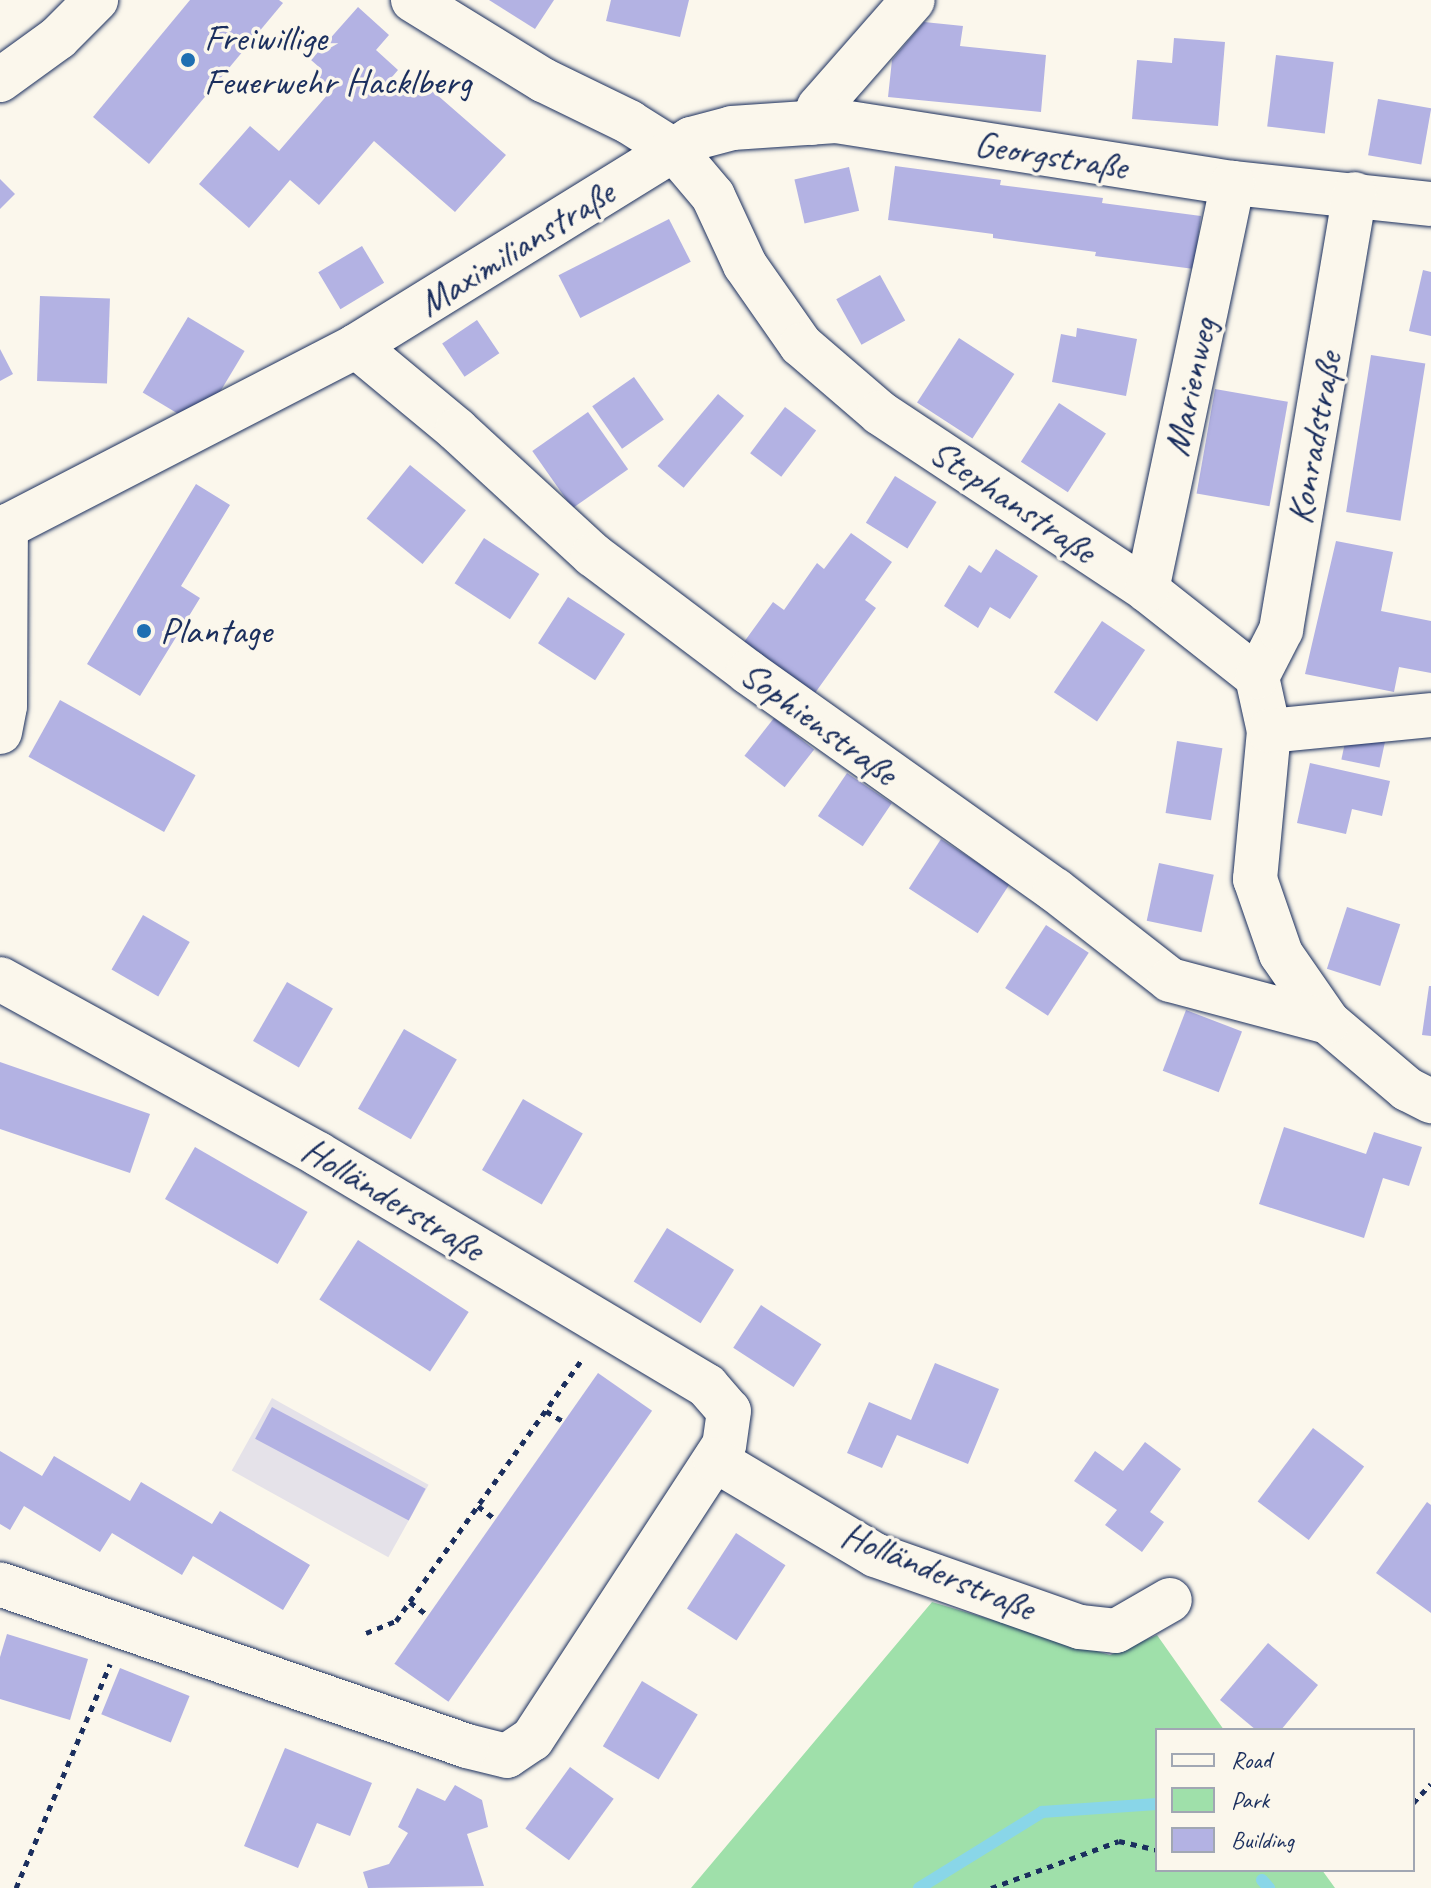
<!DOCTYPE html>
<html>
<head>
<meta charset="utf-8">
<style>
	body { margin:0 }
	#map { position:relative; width:1431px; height:1888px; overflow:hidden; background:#fbf7ec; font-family:Caveat,sans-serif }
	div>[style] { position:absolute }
	.built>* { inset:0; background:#e5e2e9; transform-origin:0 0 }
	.green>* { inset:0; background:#9fe0aa }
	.stream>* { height:12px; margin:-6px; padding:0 6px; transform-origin:6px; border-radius:6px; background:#89d6e8 }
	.building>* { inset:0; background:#b3b2e3; transform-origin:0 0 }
	.path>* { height:5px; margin-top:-2.5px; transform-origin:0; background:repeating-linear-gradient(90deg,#1b2f5e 0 6px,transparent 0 12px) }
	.roads { filter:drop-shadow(0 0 2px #1b2f5e) drop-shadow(0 0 2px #1b2f5e) }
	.minor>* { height:44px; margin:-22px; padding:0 22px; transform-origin:22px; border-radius:22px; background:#fbf7ec }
	.dots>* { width:22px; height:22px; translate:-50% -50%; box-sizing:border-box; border:4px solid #fbf7ec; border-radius:50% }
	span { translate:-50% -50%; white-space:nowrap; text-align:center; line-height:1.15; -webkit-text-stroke:7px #fbf7ec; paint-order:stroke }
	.poi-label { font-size:38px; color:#1b2f5e }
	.left { translate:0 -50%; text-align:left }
	.street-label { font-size:38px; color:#1b2f5e }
	.legend { position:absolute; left:1155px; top:1728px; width:260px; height:144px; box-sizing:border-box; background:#fbf7ec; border:2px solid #a1a7b3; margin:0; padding:10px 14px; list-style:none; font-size:24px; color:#1b2f5e }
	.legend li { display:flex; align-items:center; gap:16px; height:40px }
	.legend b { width:40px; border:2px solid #a1a7b3 }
</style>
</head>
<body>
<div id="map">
	<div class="built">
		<i style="left:272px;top:1398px;width:179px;height:83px;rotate:29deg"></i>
	</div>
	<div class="green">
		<i style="clip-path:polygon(932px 1602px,1110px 1655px,1157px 1635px,1224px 1730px,1157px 1730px,1157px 1870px,1322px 1870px,1335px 1888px,691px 1888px)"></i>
	</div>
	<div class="stream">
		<i style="left:1262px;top:1880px;width:11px;rotate:49deg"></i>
		<i style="left:919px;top:1888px;width:145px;rotate:-31.7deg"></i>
		<i style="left:1042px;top:1812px;width:115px;rotate:-4deg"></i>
	</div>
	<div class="building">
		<i style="clip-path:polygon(190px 0,279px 0,283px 3px,149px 164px,93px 117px)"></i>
		<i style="clip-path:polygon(489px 0,554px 0,535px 29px)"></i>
		<i style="clip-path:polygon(611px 0,689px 0,680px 37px,606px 21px)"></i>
		<i style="clip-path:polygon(358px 7px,389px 35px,376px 50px,398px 70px,392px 77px,409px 92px,420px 80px,506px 155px,455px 212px,374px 141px,319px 205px,290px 180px,249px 228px,199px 184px,250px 126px,279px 151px,329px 93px,310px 77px,319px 67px,311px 60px)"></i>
		<i style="clip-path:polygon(924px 22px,963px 26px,960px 46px,1046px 55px,1041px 112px,888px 97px,892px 60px)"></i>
		<i style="clip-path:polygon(1174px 38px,1225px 42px,1218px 126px,1132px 119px,1137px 60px,1172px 63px)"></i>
		<i style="left:1276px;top:55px;width:58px;height:72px;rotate:7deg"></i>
		<i style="left:1378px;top:99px;width:54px;height:57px;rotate:10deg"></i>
		<i style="clip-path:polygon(895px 166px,1001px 180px,1000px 185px,1103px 198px,1102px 203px,1201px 216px,1194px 269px,1095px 256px,1096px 252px,993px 238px,993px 234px,888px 220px)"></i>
		<i style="left:849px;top:167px;width:45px;height:56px;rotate:77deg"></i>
		<i style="clip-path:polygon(0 179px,15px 194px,0 209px)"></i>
		<i style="left:669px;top:219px;width:48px;height:124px;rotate:63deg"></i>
		<i style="left:362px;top:246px;width:43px;height:51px;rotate:59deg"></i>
		<i style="clip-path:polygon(1423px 270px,1431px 272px,1431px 336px,1409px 331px)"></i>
		<i style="left:880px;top:275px;width:52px;height:50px;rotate:61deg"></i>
		<i style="left:40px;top:296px;width:70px;height:85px;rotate:2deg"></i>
		<i style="left:188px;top:317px;width:66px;height:88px;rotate:31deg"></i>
		<i style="left:477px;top:320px;width:40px;height:42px;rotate:56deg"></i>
		<i style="clip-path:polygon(1077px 328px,1137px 339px,1126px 396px,1052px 382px,1061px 334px,1076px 337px)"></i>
		<i style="left:959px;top:338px;width:66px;height:77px;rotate:33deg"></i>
		<i style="clip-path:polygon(0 349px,13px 374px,0 381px)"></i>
		<i style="left:1371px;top:355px;width:55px;height:159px;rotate:9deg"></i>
		<i style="left:634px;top:377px;width:52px;height:51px;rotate:55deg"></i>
		<i style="left:1215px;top:389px;width:74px;height:106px;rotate:10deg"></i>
		<i style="left:718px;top:394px;width:34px;height:94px;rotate:40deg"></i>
		<i style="left:1059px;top:403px;width:56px;height:70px;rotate:33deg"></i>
		<i style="left:785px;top:407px;width:39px;height:58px;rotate:37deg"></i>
		<i style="left:588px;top:412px;width:70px;height:68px;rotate:55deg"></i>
		<i style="left:410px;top:465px;width:72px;height:69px;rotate:39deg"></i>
		<i style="left:895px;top:476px;width:49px;height:55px;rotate:32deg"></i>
		<i style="clip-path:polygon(196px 484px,230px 505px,181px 586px,200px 598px,140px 696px,87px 664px)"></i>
		<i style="clip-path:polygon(851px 533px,892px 562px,865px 600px,876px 608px,815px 693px,744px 642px,773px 602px,784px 610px,817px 563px,824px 569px)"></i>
		<i style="left:484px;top:538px;width:66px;height:54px;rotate:33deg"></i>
		<i style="clip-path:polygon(1336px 541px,1393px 552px,1381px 611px,1431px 621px,1431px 673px,1399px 667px,1394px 692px,1305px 674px)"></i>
		<i style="clip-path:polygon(996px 549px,1038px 576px,1010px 619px,990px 607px,978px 628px,944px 606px,969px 565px,981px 573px)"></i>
		<i style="left:568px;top:597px;width:68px;height:55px;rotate:33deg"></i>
		<i style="left:1102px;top:621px;width:52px;height:86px;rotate:34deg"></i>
		<i style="left:60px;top:700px;width:155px;height:65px;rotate:29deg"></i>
		<i style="left:774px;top:718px;width:51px;height:48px;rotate:38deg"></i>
		<i style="left:1347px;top:733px;width:39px;height:27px;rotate:12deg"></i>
		<i style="left:1177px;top:741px;width:46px;height:73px;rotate:9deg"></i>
		<i style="clip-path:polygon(1310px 763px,1390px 781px,1382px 816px,1352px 809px,1346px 834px,1297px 823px)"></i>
		<i style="left:847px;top:773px;width:54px;height:52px;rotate:34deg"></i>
		<i style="left:941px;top:839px;width:82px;height:59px;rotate:33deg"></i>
		<i style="left:1159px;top:863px;width:56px;height:59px;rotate:12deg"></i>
		<i style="left:1347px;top:907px;width:56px;height:65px;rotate:18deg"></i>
		<i style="left:143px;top:915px;width:54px;height:63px;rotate:30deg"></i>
		<i style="left:1046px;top:925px;width:51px;height:75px;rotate:33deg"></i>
		<i style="left:287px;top:982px;width:53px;height:68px;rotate:30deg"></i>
		<i style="clip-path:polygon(1429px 986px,1431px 986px,1431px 1036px,1422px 1035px)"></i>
		<i style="left:1186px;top:1010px;width:60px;height:65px;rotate:21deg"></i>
		<i style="left:404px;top:1029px;width:61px;height:92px;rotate:30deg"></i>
		<i style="clip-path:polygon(0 1062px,150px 1114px,130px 1173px,0 1129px)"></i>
		<i style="left:523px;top:1099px;width:69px;height:82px;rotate:30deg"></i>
		<i style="clip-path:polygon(1284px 1127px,1366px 1154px,1374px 1132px,1422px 1147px,1409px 1186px,1383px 1178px,1364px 1238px,1259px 1204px)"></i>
		<i style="left:195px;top:1147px;width:130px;height:60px;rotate:30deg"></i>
		<i style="left:667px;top:1228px;width:79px;height:63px;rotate:32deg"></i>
		<i style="left:358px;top:1240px;width:132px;height:71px;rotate:33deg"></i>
		<i style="left:761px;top:1305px;width:72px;height:51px;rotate:33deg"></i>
		<i style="clip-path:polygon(935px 1363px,999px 1389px,968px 1464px,897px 1435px,882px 1468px,847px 1453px,869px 1402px,911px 1420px)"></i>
		<i style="left:598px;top:1373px;width:66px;height:355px;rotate:35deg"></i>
		<i style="left:272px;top:1407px;width:174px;height:36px;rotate:28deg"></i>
		<i style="left:1313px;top:1428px;width:64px;height:92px;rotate:37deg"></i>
		<i style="clip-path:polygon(1145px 1442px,1181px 1469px,1150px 1512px,1164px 1522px,1142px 1552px,1105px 1525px,1117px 1510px,1074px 1481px,1095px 1451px,1123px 1471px)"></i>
		<i style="clip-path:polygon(0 1451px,42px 1476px,54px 1456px,130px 1501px,141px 1482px,212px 1524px,220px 1511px,310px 1565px,283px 1610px,193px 1556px,182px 1575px,112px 1533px,100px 1552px,24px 1506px,10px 1530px,0 1524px)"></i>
		<i style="clip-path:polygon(1427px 1502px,1431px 1505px,1431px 1613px,1376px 1573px)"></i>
		<i style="left:736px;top:1533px;width:59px;height:90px;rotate:33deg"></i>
		<i style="clip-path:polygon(7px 1634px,88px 1659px,70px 1720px,0 1699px,0 1657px)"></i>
		<i style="clip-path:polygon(1268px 1643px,1318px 1685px,1281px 1730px,1256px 1730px,1220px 1700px)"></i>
		<i style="left:120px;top:1668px;width:75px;height:50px;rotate:22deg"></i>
		<i style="left:642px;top:1681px;width:65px;height:76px;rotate:31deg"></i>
		<i style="clip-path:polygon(285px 1748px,372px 1783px,350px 1836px,317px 1823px,298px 1868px,244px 1846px)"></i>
		<i style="left:570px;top:1767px;width:54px;height:76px;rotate:36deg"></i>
		<i style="clip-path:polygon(455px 1785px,482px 1800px,488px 1827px,467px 1834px,484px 1886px,368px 1888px,363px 1872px,389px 1864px,408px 1833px,398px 1827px,417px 1788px,445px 1801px)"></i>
	</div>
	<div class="path">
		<i style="left:546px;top:1411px;width:21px;rotate:31deg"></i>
		<i style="left:478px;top:1506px;width:21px;rotate:37deg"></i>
		<i style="left:410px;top:1602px;width:20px;rotate:37deg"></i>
		<i style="left:366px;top:1633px;width:32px;rotate:-22deg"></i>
		<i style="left:396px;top:1621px;width:323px;rotate:-54.6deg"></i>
		<i style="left:1413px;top:1803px;width:26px;rotate:-47deg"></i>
		<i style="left:16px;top:1888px;width:243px;rotate:-67.2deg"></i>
		<i style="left:991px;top:1888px;width:136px;rotate:-20.2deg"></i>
		<i style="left:1119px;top:1841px;width:39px;rotate:13deg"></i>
	</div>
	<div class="roads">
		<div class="minor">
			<i style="left:413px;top:0;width:153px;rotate:31.6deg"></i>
			<i style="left:543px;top:80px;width:96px;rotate:26deg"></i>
			<i style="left:629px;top:122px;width:54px;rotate:32.2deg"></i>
			<i style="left:675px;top:151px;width:59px;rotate:49.8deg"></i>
			<i style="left:713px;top:196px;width:76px;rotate:65.1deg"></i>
			<i style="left:745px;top:265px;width:98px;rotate:55deg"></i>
			<i style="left:801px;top:345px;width:104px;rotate:40.7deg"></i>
			<i style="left:880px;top:413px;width:320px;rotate:33.5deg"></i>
			<i style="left:1147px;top:590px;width:140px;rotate:38.3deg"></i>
			<i style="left:1257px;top:677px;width:55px;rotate:77.5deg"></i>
			<i style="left:1269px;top:731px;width:149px;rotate:95.4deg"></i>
			<i style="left:1255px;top:879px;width:79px;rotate:70.9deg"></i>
			<i style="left:1281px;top:954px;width:83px;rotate:55.3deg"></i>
			<i style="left:1328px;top:1022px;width:104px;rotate:40.3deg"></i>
			<i style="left:1407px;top:1089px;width:27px;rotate:27deg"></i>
			<i style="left:0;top:80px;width:72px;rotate:-35.9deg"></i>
			<i style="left:58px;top:38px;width:54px;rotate:-45deg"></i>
			<i style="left:812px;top:123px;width:17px;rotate:-66deg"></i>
			<i style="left:819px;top:107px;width:142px;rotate:-48.7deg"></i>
			<i style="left:356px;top:346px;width:131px;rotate:39.7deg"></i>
			<i style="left:457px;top:430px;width:185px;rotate:42.6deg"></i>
			<i style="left:593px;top:555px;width:194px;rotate:37deg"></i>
			<i style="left:748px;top:672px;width:377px;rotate:35.4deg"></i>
			<i style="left:1055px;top:890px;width:146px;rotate:38deg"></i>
			<i style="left:1170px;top:980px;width:163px;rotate:14.9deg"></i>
			<i style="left:0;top:530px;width:401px;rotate:-27.3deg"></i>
			<i style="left:356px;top:346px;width:394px;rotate:-31.7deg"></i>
			<i style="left:691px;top:139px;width:42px;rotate:-15deg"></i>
			<i style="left:732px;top:128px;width:104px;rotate:-3.9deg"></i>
			<i style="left:836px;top:121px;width:402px;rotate:8.9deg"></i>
			<i style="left:1233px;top:183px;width:199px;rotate:6.1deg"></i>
			<i style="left:1147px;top:590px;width:416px;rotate:-78.1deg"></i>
			<i style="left:1257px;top:677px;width:53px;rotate:-62.9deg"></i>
			<i style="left:1281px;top:630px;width:442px;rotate:-80.4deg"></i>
			<i style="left:1269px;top:731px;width:163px;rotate:-5.6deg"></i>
			<i style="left:0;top:732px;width:26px;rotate:-79deg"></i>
			<i style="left:5px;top:706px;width:180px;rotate:-89.7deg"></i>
			<i style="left:0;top:979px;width:363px;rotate:28.8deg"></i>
			<i style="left:318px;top:1154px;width:453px;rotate:30.8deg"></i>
			<i style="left:707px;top:1386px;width:33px;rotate:49deg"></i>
			<i style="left:729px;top:1411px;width:34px;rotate:98deg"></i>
			<i style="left:724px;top:1445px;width:351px;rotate:123.1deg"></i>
			<i style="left:532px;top:1739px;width:30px;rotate:146deg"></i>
			<i style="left:507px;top:1756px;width:41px;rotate:-166deg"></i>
			<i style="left:467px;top:1746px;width:494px;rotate:-160.9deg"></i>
			<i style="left:715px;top:1460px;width:186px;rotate:30.7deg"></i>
			<i style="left:875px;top:1555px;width:217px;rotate:19.4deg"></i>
			<i style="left:1080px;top:1627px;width:36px;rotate:6deg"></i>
			<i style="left:1116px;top:1631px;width:62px;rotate:-29.9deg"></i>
		</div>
	</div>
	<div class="dots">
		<i style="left:188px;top:60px;background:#1f6fb2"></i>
		<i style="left:144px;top:631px;background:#1f6fb2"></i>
	</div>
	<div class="poi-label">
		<span class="left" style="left:204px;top:60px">Freiwillige<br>Feuerwehr Hacklberg</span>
		<span class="left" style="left:160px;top:631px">Plantage</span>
	</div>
	<div class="street-label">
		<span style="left:1051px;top:155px;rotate:9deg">Georgstraße</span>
		<span style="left:516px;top:248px;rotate:-32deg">Maximilianstraße</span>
		<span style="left:1190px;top:387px;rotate:-78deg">Marienweg</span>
		<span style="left:1314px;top:438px;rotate:-80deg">Konradstraße</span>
		<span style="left:1013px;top:501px;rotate:34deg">Stephanstraße</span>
		<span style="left:819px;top:723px;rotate:36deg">Sophienstraße</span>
		<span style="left:393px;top:1199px;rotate:31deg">Holländerstraße</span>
		<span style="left:938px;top:1571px;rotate:22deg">Holländerstraße</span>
	</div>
	<ul class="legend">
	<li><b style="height:10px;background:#fbf7ec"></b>Road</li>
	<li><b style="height:22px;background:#9fe0aa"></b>Park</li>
	<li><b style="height:22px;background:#b3b2e3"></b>Building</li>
	</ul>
</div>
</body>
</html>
